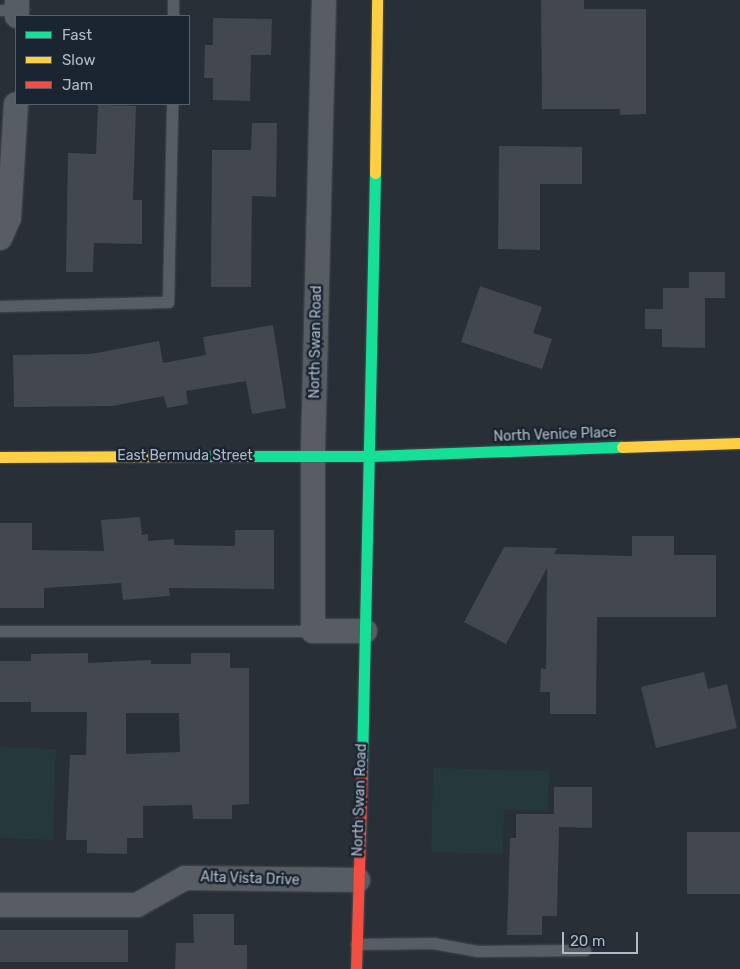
<!DOCTYPE html>
<html>
<head>
<meta charset="utf-8">
<style>
	body { margin:0 }
	#map { position:relative; width:740px; height:969px; overflow:hidden; background:#282f36; font-family:Rubik,sans-serif }
	div>[style] { position:absolute }
	.green>* { inset:0; background:#25393c; transform-origin:0 0 }
	.building>* { inset:0; background:#42484e; transform-origin:0 0 }
	.roads { filter:drop-shadow(0 0 1px #464b51) drop-shadow(0 0 1px #464b51) }
	.lane>* { height:11px; margin:-5.5px; padding:0 5.5px; transform-origin:5.5px; border-radius:5.5px; background:#585d64 }
	.street>* { height:24px; margin:-12px; padding:0 12px; transform-origin:12px; border-radius:12px; background:#585d64 }
	.fast>* { height:11px; margin:-5.5px; padding:0 5.5px; transform-origin:5.5px; border-radius:5.5px; background:#16e098 }
	.slow>* { height:11px; margin:-5.5px; padding:0 5.5px; transform-origin:5.5px; border-radius:5.5px; background:#ffcf43 }
	.jam>* { height:11px; margin:-5.5px; padding:0 5.5px; transform-origin:5.5px; border-radius:5.5px; background:#f24e42 }
	span { translate:-50% -50%; white-space:nowrap; text-align:center; line-height:1.15; -webkit-text-stroke:5px #1b2531; paint-order:stroke }
	.street-label { font-size:14px; color:#b1bbc8 }
	.legend { position:absolute; left:15px; top:15px; width:175px; height:90px; box-sizing:border-box; background:#1b2531; border:1px solid #57616d; margin:0; padding:6px 9px; list-style:none; font-size:15px; color:#b1bbc8 }
	.legend li { display:flex; align-items:center; gap:10px; height:25px }
	.legend b { width:25px; border:1px solid #57616d }
	.scale { position:absolute; left:562px; top:932px; width:76px; height:22px; box-sizing:border-box; border:2px solid #b1bbc8; border-top:0; padding-left:6px; font-size:15px; line-height:18px; white-space:nowrap; color:#b1bbc8; -webkit-text-stroke:4px #1b2531; paint-order:stroke }
</style>
</head>
<body>
<div id="map">
	<div class="green">
		<i style="left:0;top:747px;width:56px;height:91px;rotate:2deg"></i>
		<i style="clip-path:polygon(433px 768px,549px 771px,548px 811px,504px 810px,503px 854px,431px 852px)"></i>
	</div>
	<div class="building">
		<i style="clip-path:polygon(541px 0,584px 0,584px 9px,646px 9px,646px 114px,620px 115px,620px 109px,542px 109px)"></i>
		<i style="clip-path:polygon(213px 18px,272px 19px,271px 55px,251px 55px,250px 101px,213px 100px,213px 78px,204px 78px,205px 45px,213px 45px)"></i>
		<i style="clip-path:polygon(98px 105px,136px 106px,133px 200px,142px 200px,142px 244px,94px 243px,93px 272px,66px 272px,68px 153px,96px 154px)"></i>
		<i style="clip-path:polygon(252px 123px,277px 123px,276px 197px,252px 196px,251px 287px,211px 287px,212px 150px,251px 150px)"></i>
		<i style="clip-path:polygon(499px 146px,582px 147px,582px 184px,540px 184px,540px 250px,498px 249px)"></i>
		<i style="clip-path:polygon(689px 272px,725px 272px,725px 298px,705px 298px,705px 348px,662px 347px,662px 329px,645px 329px,645px 309px,663px 309px,663px 288px,689px 288px)"></i>
		<i style="clip-path:polygon(480px 286px,542px 307px,533px 333px,552px 339px,542px 369px,461px 342px)"></i>
		<i style="clip-path:polygon(273px 325px,286px 408px,252px 414px,246px 381px,186px 391px,188px 404px,167px 408px,164px 396px,112px 406px,14px 407px,13px 355px,91px 354px,159px 341px,163px 363px,206px 355px,203px 337px)"></i>
		<i style="clip-path:polygon(140px 517px,142px 535px,148px 534px,148px 541px,174px 539px,174px 545px,235px 546px,235px 530px,274px 530px,274px 589px,169px 588px,170px 596px,123px 600px,121px 583px,44px 588px,44px 608px,0 608px,0 523px,32px 523px,32px 550px,104px 551px,101px 520px)"></i>
		<i style="clip-path:polygon(632px 536px,674px 536px,674px 555px,716px 555px,716px 617px,597px 617px,596px 714px,550px 714px,550px 692px,540px 692px,541px 668px,546px 669px,547px 568px,506px 644px,464px 622px,504px 547px,557px 548px,554px 554px,632px 556px)"></i>
		<i style="clip-path:polygon(evenodd,88px 653px,88px 663px,151px 660px,151px 664px,191px 664px,191px 653px,230px 653px,230px 668px,249px 668px,249px 804px,232px 805px,232px 819px,193px 819px,192px 805px,143px 806px,143px 838px,127px 838px,127px 854px,87px 853px,87px 840px,66px 840px,70px 755px,86px 755px,87px 712px,31px 712px,31px 702px,0 702px,0 661px,31px 661px,31px 654px,88px 653px,126px 713px,179px 713px,180px 752px,126px 754px,126px 713px)"></i>
		<i style="clip-path:polygon(704px 672px,708px 689px,727px 684px,737px 728px,656px 748px,641px 687px)"></i>
		<i style="clip-path:polygon(554px 787px,592px 787px,592px 828px,559px 827px,557px 916px,542px 916px,542px 935px,507px 935px,510px 838px,516px 838px,516px 814px,554px 814px)"></i>
		<i style="left:687px;top:832px;width:53px;height:62px"></i>
		<i style="clip-path:polygon(193px 914px,234px 914px,234px 945px,247px 945px,247px 969px,175px 969px,176px 943px,194px 943px)"></i>
		<i style="left:0;top:930px;width:128px;height:32px"></i>
	</div>
	<div class="roads">
		<div class="lane">
			<i style="left:0;top:10px;width:17px"></i>
			<i style="left:173px;top:16px;width:16px;rotate:-90deg"></i>
			<i style="left:0;top:306px;width:168px;rotate:-1.4deg"></i>
			<i style="left:168px;top:302px;width:198px;rotate:-88.8deg"></i>
			<i style="left:0;top:631px;width:313px"></i>
			<i style="left:356px;top:944px;width:77px;rotate:-0.7deg"></i>
			<i style="left:433px;top:943px;width:46px;rotate:10.1deg"></i>
			<i style="left:478px;top:951px;width:107px;rotate:-0.5deg"></i>
		</div>
		<div class="street">
			<i style="left:324px;top:0;width:456px;rotate:91.4deg"></i>
			<i style="left:313px;top:456px;width:175px;rotate:90deg"></i>
			<i style="left:313px;top:631px;width:52px"></i>
			<i style="left:17px;top:16px;width:16px;rotate:-90deg"></i>
			<i style="left:0;top:238px;width:22px;rotate:-66deg"></i>
			<i style="left:9px;top:218px;width:114px;rotate:-86.5deg"></i>
			<i style="left:0;top:905px;width:137px"></i>
			<i style="left:137px;top:905px;width:55px;rotate:-29.4deg"></i>
			<i style="left:185px;top:878px;width:173px;rotate:0.7deg"></i>
		</div>
		<div class="fast">
			<i style="left:193px;top:456px;width:178px"></i>
			<i style="left:371px;top:456px;width:251px;rotate:-2.1deg"></i>
			<i style="left:362px;top:765px;width:592px;rotate:-88.74deg"></i>
		</div>
		<div class="slow">
			<i style="left:375px;top:173px;width:173px;rotate:-89.3deg"></i>
			<i style="left:622px;top:447px;width:118px;rotate:-1.9deg"></i>
			<i style="left:0;top:457px;width:193px;rotate:-0.3deg"></i>
		</div>
		<div class="jam">
			<i style="left:356px;top:969px;width:204px;rotate:-88.3deg"></i>
		</div>
	</div>
	<div class="street-label">
		<span style="left:316px;top:342px;rotate:-89deg">North Swan Road</span>
		<span style="left:555px;top:435px;rotate:-2deg">North Venice Place</span>
		<span style="left:185px;top:456px">East Bermuda Street</span>
		<span style="left:360px;top:800px;rotate:-88deg">North Swan Road</span>
		<span style="left:250px;top:879px;rotate:2deg">Alta Vista Drive</span>
	</div>
	<ul class="legend">
	<li><b style="height:6px;background:#16e098"></b>Fast</li>
	<li><b style="height:6px;background:#ffcf43"></b>Slow</li>
	<li><b style="height:6px;background:#f24e42"></b>Jam</li>
	</ul>
	<div class="scale">20 m</div>
</div>
</body>
</html>
